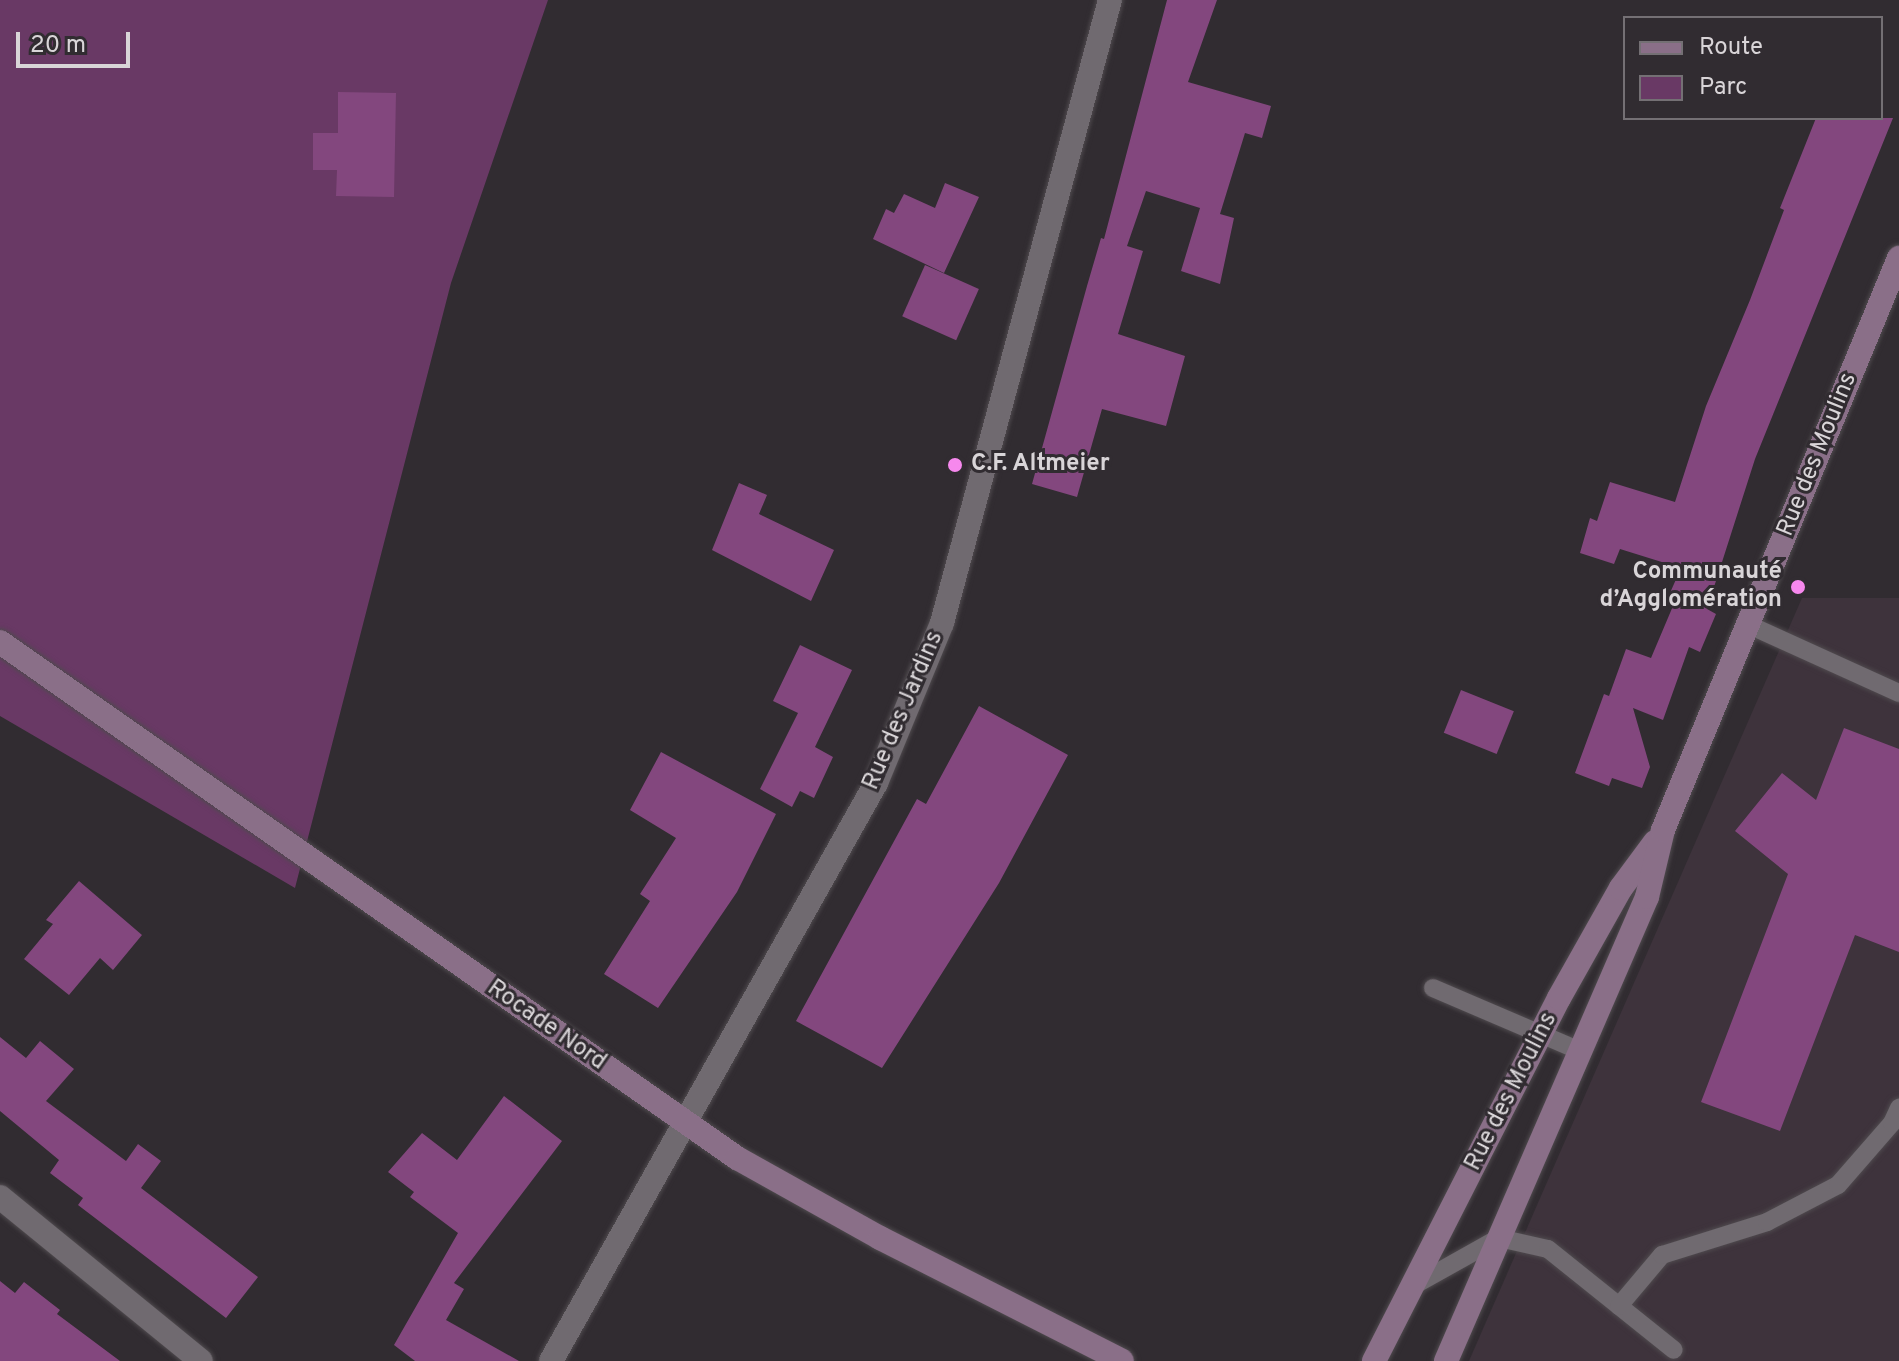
<!DOCTYPE html>
<html>
<head>
<meta charset="utf-8">
<style>
	body { margin:0 }
	#map { position:relative; width:1899px; height:1361px; overflow:hidden; background:#312c31; font-family:Overpass,sans-serif }
	div>[style] { position:absolute }
	.built>* { inset:0; background:#3e333c }
	.green>* { inset:0; background:#693965 }
	.building>* { inset:0; background:#83477e; transform-origin:0 0 }
	.roads { filter:drop-shadow(0 0 2px #4f4a4e) drop-shadow(0 0 2px #4f4a4e) }
	.lane>* { height:18px; margin:-9px; padding:0 9px; transform-origin:9px; border-radius:9px; background:#706a70 }
	.street>* { height:24px; margin:-12px; padding:0 12px; transform-origin:12px; border-radius:12px; background:#706a70 }
	.secondary>* { height:24px; margin:-12px; padding:0 12px; transform-origin:12px; border-radius:12px; background:#8a6f88 }
	.dots>* { width:22px; height:22px; translate:-50% -50%; box-sizing:border-box; border:4px solid #312c31; border-radius:50% }
	span { translate:-50% -50%; white-space:nowrap; text-align:center; line-height:1.15; -webkit-text-stroke:6px #312c31; paint-order:stroke }
	.street-label { font-size:24px; color:#d9d5d8 }
	.poi-label { font-size:24px; color:#d9d5d8; font-weight:700 }
	.left { translate:0 -50%; text-align:left }
	.right { translate:-100% -50%; text-align:right }
	.legend { position:absolute; left:1623px; top:16px; width:260px; height:104px; box-sizing:border-box; background:#312c31; border:2px solid #747074; margin:0; padding:10px 14px; list-style:none; font-size:24px; color:#d9d5d8 }
	.legend li { display:flex; align-items:center; gap:16px; height:40px }
	.legend b { width:40px; border:2px solid #747074 }
	.scale { position:absolute; left:16px; top:32px; width:114px; height:36px; box-sizing:border-box; border:4px solid #d9d5d8; border-top:0; padding-left:10px; font-size:24px; line-height:28px; white-space:nowrap; color:#d9d5d8; -webkit-text-stroke:6px #312c31; paint-order:stroke }
</style>
</head>
<body>
<div id="map">
	<div class="built">
		<i style="clip-path:polygon(1802px 598px,1899px 598px,1899px 1361px,1469px 1361px)"></i>
	</div>
	<div class="green">
		<i style="clip-path:polygon(0 0,548px 0,451px 283px,295px 888px,0 716px)"></i>
	</div>
	<div class="building">
		<i style="clip-path:polygon(1167px 0,1217px 0,1188px 82px,1271px 106px,1262px 138px,1245px 133px,1220px 214px,1234px 218px,1220px 284px,1181px 271px,1200px 208px,1146px 191px,1127px 246px,1143px 251px,1118px 334px,1185px 356px,1166px 426px,1102px 409px,1077px 497px,1032px 484px,1087px 286px,1101px 238px,1104px 239px)"></i>
		<i style="clip-path:polygon(338px 92px,396px 93px,394px 197px,336px 196px,337px 170px,313px 170px,313px 133px,338px 133px)"></i>
		<i style="clip-path:polygon(1816px 118px,1893px 118px,1755px 459px,1707px 609px,1716px 614px,1700px 652px,1689px 647px,1663px 720px,1633px 708px,1650px 767px,1642px 788px,1612px 778px,1609px 786px,1575px 773px,1604px 694px,1609px 696px,1626px 649px,1651px 658px,1673px 606px,1666px 602px,1681px 568px,1620px 549px,1614px 564px,1580px 553px,1590px 518px,1597px 521px,1610px 482px,1675px 502px,1706px 406px,1750px 300px,1784px 210px,1780px 208px)"></i>
		<i style="clip-path:polygon(945px 183px,979px 197px,944px 273px,873px 239px,886px 209px,894px 213px,904px 194px,935px 208px)"></i>
		<i style="left:925px;top:265px;width:59px;height:56px;rotate:24deg"></i>
		<i style="clip-path:polygon(739px 483px,767px 495px,759px 514px,834px 550px,811px 601px,712px 550px)"></i>
		<i style="clip-path:polygon(800px 645px,852px 670px,815px 747px,833px 757px,814px 798px,800px 791px,792px 807px,760px 789px,798px 713px,773px 701px)"></i>
		<i style="left:1461px;top:690px;width:57px;height:46px;rotate:22deg"></i>
		<i style="clip-path:polygon(979px 706px,1068px 755px,999px 883px,882px 1068px,796px 1021px,917px 799px,926px 804px)"></i>
		<i style="clip-path:polygon(1844px 728px,1899px 749px,1899px 952px,1855px 935px,1780px 1131px,1701px 1102px,1788px 874px,1735px 831px,1782px 773px,1816px 800px)"></i>
		<i style="clip-path:polygon(661px 752px,776px 814px,737px 892px,658px 1008px,604px 974px,650px 901px,640px 894px,676px 838px,630px 810px)"></i>
		<i style="clip-path:polygon(79px 881px,142px 935px,113px 970px,100px 958px,69px 995px,24px 959px,53px 924px,46px 920px)"></i>
		<i style="clip-path:polygon(0 1037px,26px 1058px,40px 1041px,74px 1069px,46px 1101px,126px 1161px,138px 1144px,161px 1161px,141px 1188px,258px 1277px,226px 1318px,78px 1205px,83px 1198px,50px 1173px,59px 1160px,0 1111px)"></i>
		<i style="clip-path:polygon(504px 1096px,562px 1141px,454px 1283px,464px 1289px,446px 1320px,519px 1361px,415px 1361px,394px 1345px,458px 1233px,410px 1197px,414px 1192px,388px 1172px,422px 1133px,457px 1160px)"></i>
		<i style="clip-path:polygon(0 1281px,15px 1293px,24px 1282px,60px 1310px,57px 1314px,120px 1361px,0 1361px)"></i>
	</div>
	<div class="roads">
		<div class="lane">
			<i style="left:1749px;top:625px;width:165px;rotate:24.4deg"></i>
			<i style="left:1433px;top:988px;width:160px;rotate:23.2deg"></i>
			<i style="left:1413px;top:1286px;width:98px;rotate:-29.2deg"></i>
			<i style="left:1499px;top:1238px;width:50px;rotate:12.7deg"></i>
			<i style="left:1548px;top:1249px;width:161px;rotate:38.7deg"></i>
			<i style="left:1619px;top:1306px;width:67px;rotate:-49.9deg"></i>
			<i style="left:1662px;top:1255px;width:110px;rotate:-17.4deg"></i>
			<i style="left:1767px;top:1222px;width:80px;rotate:-27.5deg"></i>
			<i style="left:1838px;top:1185px;width:82px;rotate:-48.9deg"></i>
			<i style="left:1892px;top:1123px;width:17px;rotate:-65deg"></i>
		</div>
		<div class="street">
			<i style="left:0;top:1197px;width:259px;rotate:39.2deg"></i>
			<i style="left:551px;top:1361px;width:663px;rotate:-60.65deg"></i>
			<i style="left:876px;top:783px;width:173px;rotate:-67.6deg"></i>
			<i style="left:942px;top:623px;width:645px;rotate:-74.91deg"></i>
		</div>
		<div class="secondary">
			<i style="left:0;top:642px;width:900px;rotate:35deg"></i>
			<i style="left:737px;top:1158px;width:164px;rotate:29.2deg"></i>
			<i style="left:880px;top:1238px;width:271px;rotate:26.9deg"></i>
			<i style="left:1374px;top:1361px;width:407px;rotate:-63deg"></i>
			<i style="left:1559px;top:998px;width:126px;rotate:-60.6deg"></i>
			<i style="left:1621px;top:888px;width:57px;rotate:-53.5deg"></i>
			<i style="left:1446px;top:1361px;width:506px;rotate:-66.58deg"></i>
			<i style="left:1647px;top:897px;width:69px;rotate:-76.6deg"></i>
			<i style="left:1663px;top:830px;width:619px;rotate:-67.58deg"></i>
		</div>
	</div>
	<div class="dots">
		<i style="left:955px;top:465px;background:#f688ed"></i>
		<i style="left:1798px;top:587px;background:#f688ed"></i>
	</div>
	<div class="street-label">
		<span style="left:1818px;top:455px;rotate:-68deg">Rue des Moulins</span>
		<span style="left:904px;top:711px;rotate:-67deg">Rue des Jardins</span>
		<span style="left:546px;top:1026px;rotate:35deg">Rocade Nord</span>
		<span style="left:1512px;top:1092px;rotate:-63deg">Rue des Moulins</span>
	</div>
	<div class="poi-label">
		<span class="left" style="left:971px;top:465px">C.F. Altmeier</span>
		<span class="right" style="left:1782px;top:587px">Communauté<br>d’Agglomération</span>
	</div>
	<ul class="legend">
	<li><b style="height:10px;background:#8a6f88"></b>Route</li>
	<li><b style="height:22px;background:#693965"></b>Parc</li>
	</ul>
	<div class="scale">20 m</div>
</div>
</body>
</html>
